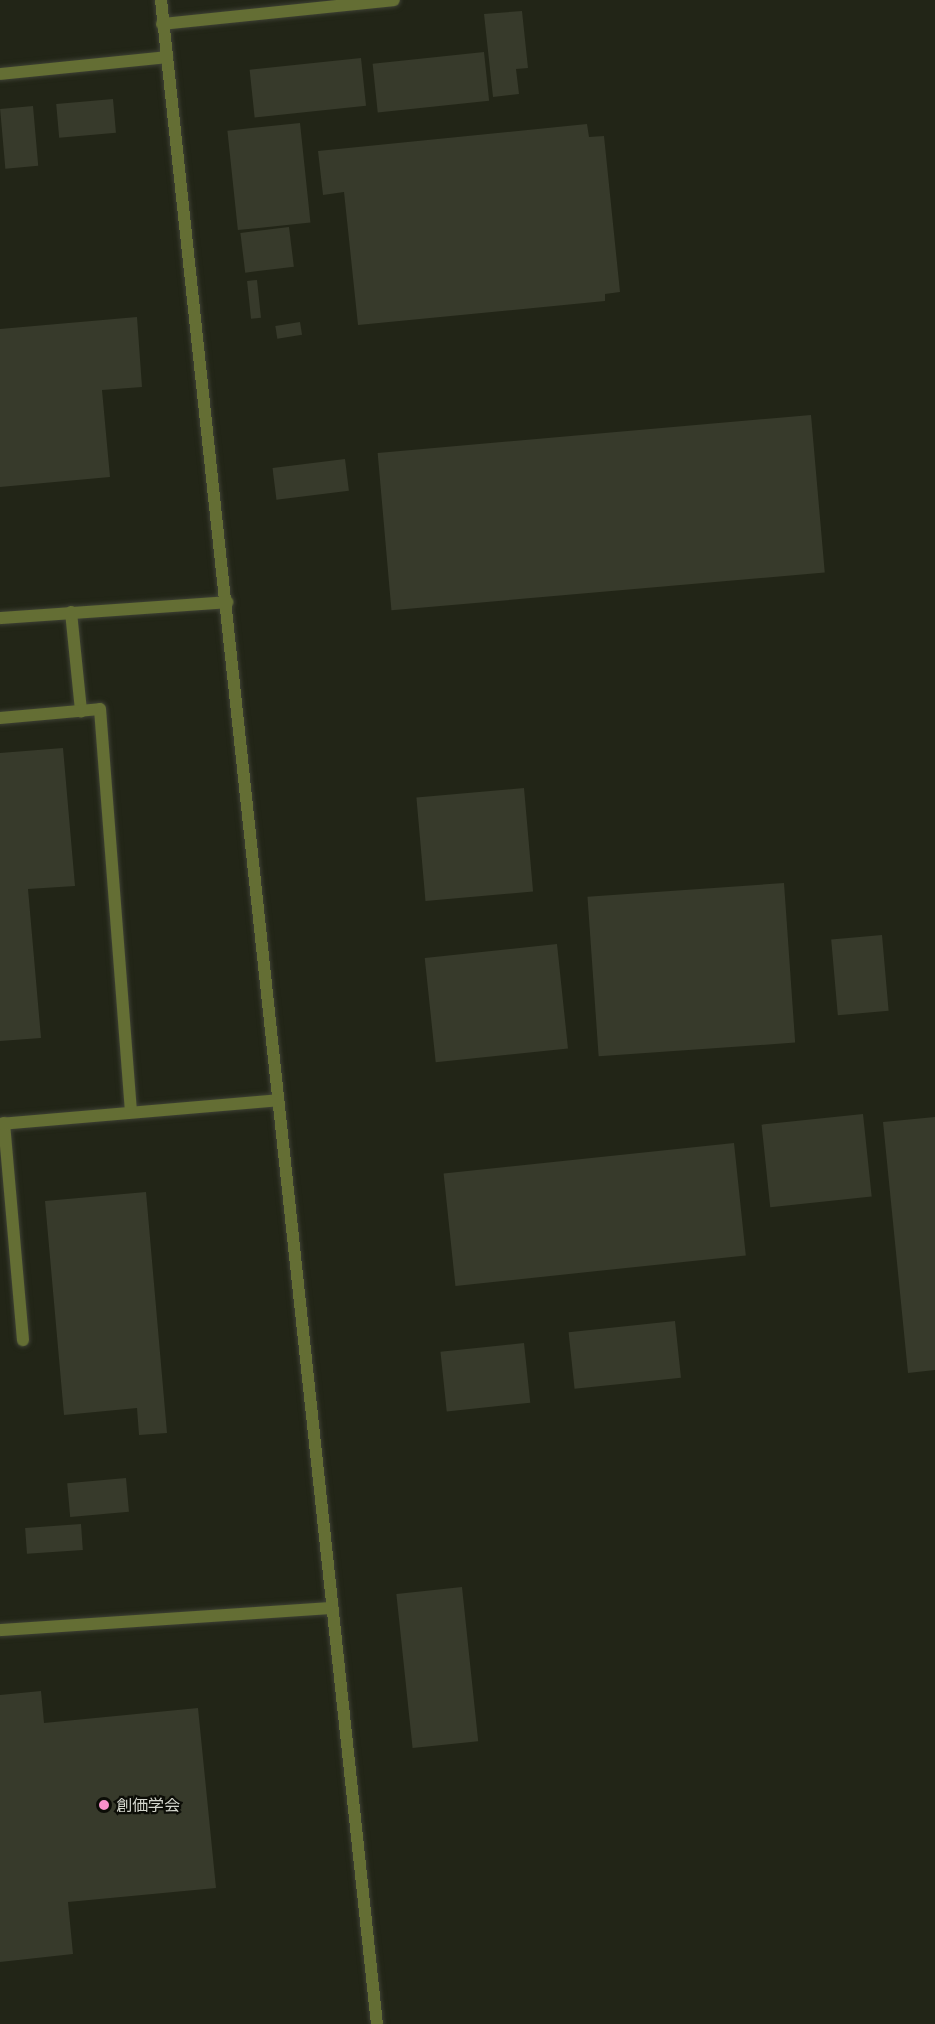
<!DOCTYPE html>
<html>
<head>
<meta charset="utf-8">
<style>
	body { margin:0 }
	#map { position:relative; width:935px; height:2024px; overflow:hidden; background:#222517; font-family:Merriweather,"Noto Sans JP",serif }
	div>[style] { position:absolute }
	.building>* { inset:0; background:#373a2b; transform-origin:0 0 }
	.roads { filter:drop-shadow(0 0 2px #3e4134) drop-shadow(0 0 2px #3e4134) }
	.service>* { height:12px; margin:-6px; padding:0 6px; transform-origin:6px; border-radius:6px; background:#646e34 }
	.minor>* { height:12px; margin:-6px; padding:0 6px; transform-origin:6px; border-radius:6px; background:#646e34 }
	.tertiary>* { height:12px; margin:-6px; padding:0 6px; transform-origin:6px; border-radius:6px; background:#646e34 }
	.dots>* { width:16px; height:16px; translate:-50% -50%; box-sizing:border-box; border:3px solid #0c0d07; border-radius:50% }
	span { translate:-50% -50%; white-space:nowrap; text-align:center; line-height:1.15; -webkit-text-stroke:4.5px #0c0d07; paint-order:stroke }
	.poi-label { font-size:16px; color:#d4d6cd }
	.left { translate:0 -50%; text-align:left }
</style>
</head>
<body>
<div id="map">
	<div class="building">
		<i style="clip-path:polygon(522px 11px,528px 68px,516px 69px,519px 94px,493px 97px,484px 14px)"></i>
		<i style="left:484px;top:52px;width:49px;height:112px;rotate:84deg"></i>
		<i style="left:361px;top:58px;width:48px;height:112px;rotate:84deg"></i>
		<i style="left:113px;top:99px;width:34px;height:57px;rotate:85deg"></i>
		<i style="left:33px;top:106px;width:60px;height:33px;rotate:85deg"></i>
		<i style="left:300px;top:123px;width:100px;height:73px;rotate:84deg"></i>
		<i style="clip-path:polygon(587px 124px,589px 137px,604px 136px,620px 292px,605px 294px,605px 301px,358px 325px,344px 192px,323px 195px,318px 151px)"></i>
		<i style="left:289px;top:227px;width:40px;height:49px;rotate:83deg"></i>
		<i style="left:257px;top:280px;width:38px;height:10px;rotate:84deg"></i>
		<i style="clip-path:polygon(137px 317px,142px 387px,102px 390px,110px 477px,0 487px,0 329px)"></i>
		<i style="left:300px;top:322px;width:13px;height:25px;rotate:81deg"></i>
		<i style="left:811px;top:415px;width:158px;height:435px;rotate:85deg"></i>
		<i style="left:345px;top:459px;width:32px;height:73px;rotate:83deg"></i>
		<i style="clip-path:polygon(63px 748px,75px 886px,28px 889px,41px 1038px,0 1041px,0 753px)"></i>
		<i style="left:524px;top:788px;width:104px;height:108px;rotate:85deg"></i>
		<i style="left:784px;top:883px;width:160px;height:197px;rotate:86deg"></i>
		<i style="left:882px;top:935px;width:76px;height:51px;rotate:85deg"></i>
		<i style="left:557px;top:944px;width:105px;height:133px;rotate:84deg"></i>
		<i style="left:863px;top:1114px;width:83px;height:102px;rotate:84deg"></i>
		<i style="clip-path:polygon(935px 1117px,935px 1370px,908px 1373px,883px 1122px)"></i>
		<i style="left:734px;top:1143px;width:113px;height:292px;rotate:84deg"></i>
		<i style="clip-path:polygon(146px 1192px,167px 1433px,139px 1435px,137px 1408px,64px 1415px,45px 1201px)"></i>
		<i style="left:675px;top:1321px;width:57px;height:107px;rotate:84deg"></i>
		<i style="left:524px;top:1343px;width:60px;height:84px;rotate:84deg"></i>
		<i style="left:126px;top:1478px;width:34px;height:59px;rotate:85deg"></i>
		<i style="left:81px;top:1524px;width:26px;height:56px;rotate:86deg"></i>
		<i style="left:462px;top:1587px;width:155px;height:66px;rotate:84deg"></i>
		<i style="clip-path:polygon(41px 1691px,44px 1723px,198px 1708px,216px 1888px,68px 1902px,73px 1954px,0 1962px,0 1695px)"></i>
	</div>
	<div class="roads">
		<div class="service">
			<i style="left:71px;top:612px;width:100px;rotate:84.2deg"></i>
			<i style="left:0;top:718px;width:100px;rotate:-5.1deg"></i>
			<i style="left:100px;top:709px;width:404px;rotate:85.6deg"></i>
			<i style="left:4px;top:1123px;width:218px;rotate:85deg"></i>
			<i style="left:0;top:1124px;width:279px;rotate:-4.9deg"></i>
		</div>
		<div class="minor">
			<i style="left:162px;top:24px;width:233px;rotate:-5.9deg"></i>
			<i style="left:0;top:74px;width:168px;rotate:-5.8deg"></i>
			<i style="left:0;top:618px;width:228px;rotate:-4deg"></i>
			<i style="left:0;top:1630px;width:333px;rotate:-3.8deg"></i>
		</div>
		<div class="tertiary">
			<i style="left:161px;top:0;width:2035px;rotate:83.91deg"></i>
		</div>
	</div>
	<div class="dots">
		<i style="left:104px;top:1805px;background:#f890cb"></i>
	</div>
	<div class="poi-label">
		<span class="left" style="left:116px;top:1805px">創価学会</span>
	</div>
</div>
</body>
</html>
